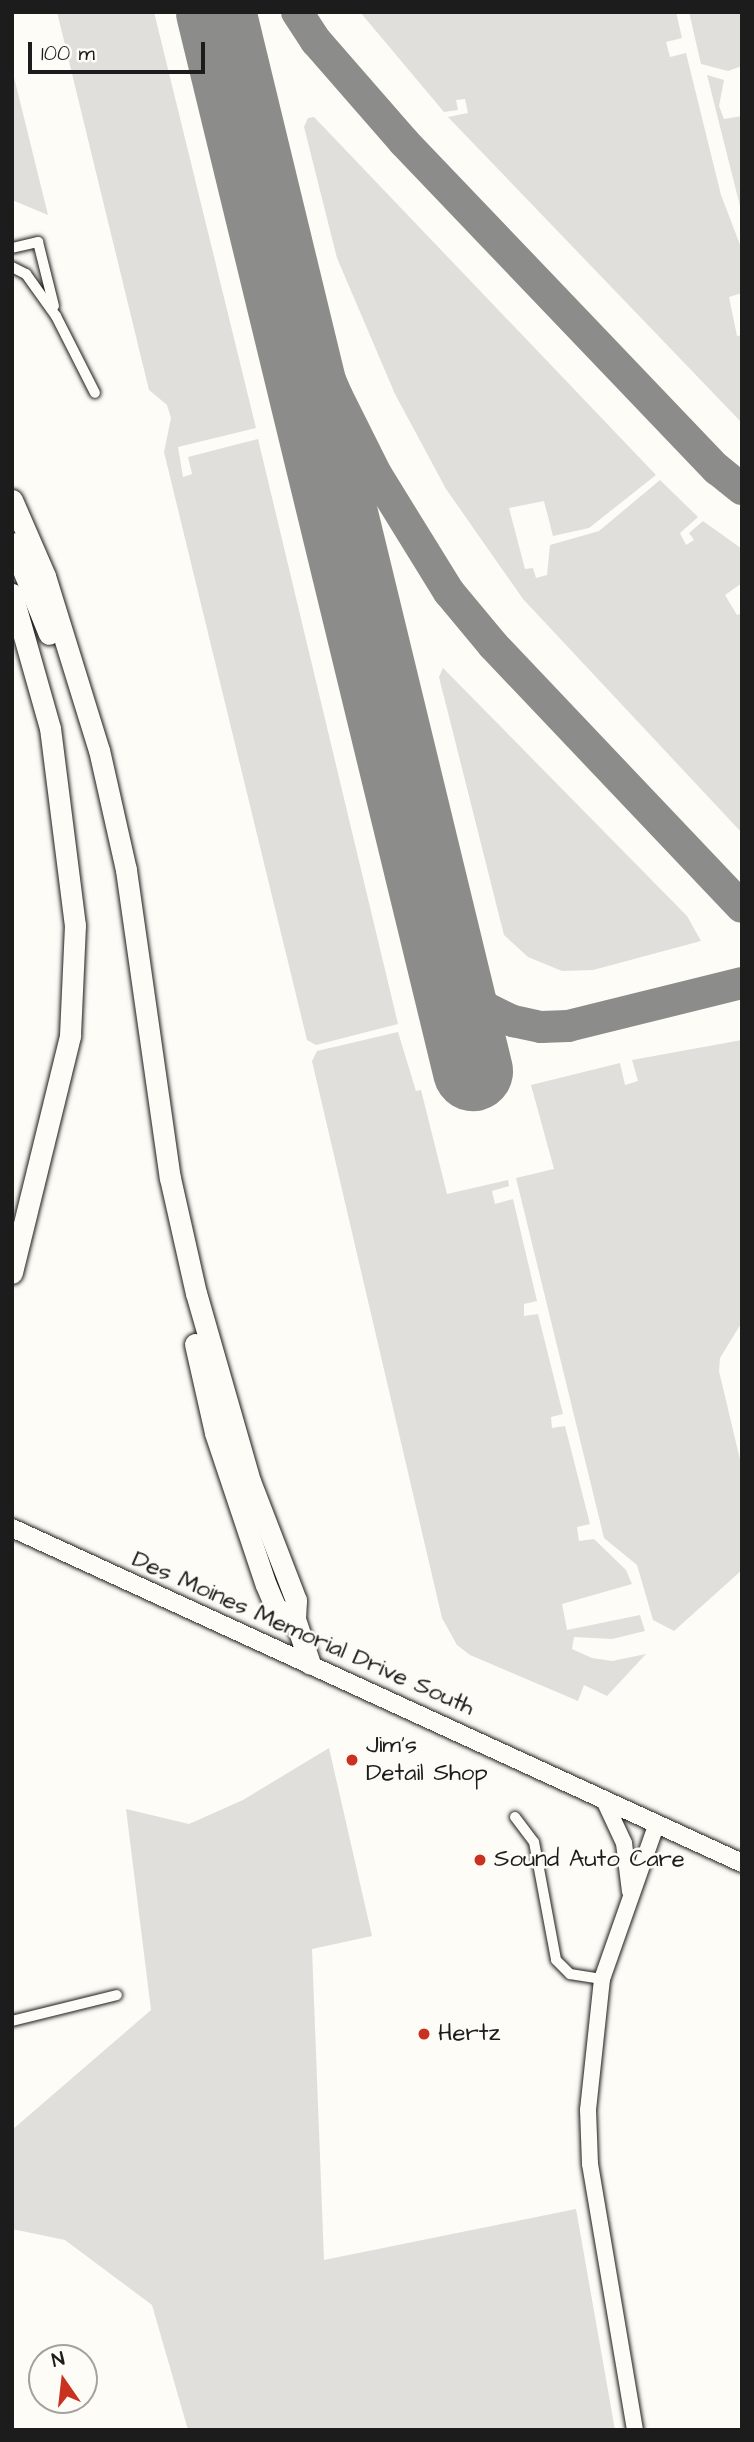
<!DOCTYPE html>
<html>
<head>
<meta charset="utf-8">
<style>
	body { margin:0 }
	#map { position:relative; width:754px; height:2442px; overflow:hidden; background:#fdfcf7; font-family:"Architects Daughter",sans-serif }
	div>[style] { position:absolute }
	.green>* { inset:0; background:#e0dfdb }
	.taxiway>* { height:32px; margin:-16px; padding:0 16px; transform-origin:16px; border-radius:16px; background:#8c8c8a }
	.runway>* { height:80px; margin:-40px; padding:0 40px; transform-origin:40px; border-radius:40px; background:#8c8c8a }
	.roads { filter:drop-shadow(0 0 2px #1c1c1c) drop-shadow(0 0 2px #1c1c1c) }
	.street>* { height:10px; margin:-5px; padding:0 5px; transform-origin:5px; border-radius:5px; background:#fdfcf7 }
	.secondary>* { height:16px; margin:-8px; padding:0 8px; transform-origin:8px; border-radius:8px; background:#fdfcf7 }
	.primary>* { height:18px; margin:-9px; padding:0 9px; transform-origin:9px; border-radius:9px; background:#fdfcf7 }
	.highway>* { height:21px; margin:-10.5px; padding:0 10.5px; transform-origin:10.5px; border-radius:10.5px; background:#fdfcf7 }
	.dots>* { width:19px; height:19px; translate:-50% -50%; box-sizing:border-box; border:4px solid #fdfcf7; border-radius:50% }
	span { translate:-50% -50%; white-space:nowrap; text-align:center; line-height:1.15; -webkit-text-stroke:5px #fdfcf7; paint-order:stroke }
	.street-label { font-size:24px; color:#1c1c1c }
	.poi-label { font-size:24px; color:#1c1c1c }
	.left { translate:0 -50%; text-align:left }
	.frame { position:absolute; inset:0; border:14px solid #1c1c1c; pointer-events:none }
	.north { position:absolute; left:28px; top:2344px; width:70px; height:70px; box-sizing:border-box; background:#fdfcf7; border:2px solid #a3a29f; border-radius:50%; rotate:346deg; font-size:19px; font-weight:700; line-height:28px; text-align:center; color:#1c1c1c }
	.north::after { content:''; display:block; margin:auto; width:24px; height:32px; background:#c8321e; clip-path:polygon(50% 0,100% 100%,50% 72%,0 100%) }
	.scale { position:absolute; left:28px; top:42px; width:177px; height:32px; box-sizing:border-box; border:4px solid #1c1c1c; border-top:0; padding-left:9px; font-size:21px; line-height:24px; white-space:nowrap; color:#1c1c1c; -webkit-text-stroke:5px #fdfcf7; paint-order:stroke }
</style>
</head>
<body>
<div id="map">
	<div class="green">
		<i style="clip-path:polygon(57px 12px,154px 12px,256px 428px,178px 447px,183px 477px,192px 474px,188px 457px,258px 439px,398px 1024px,316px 1045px,307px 1040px,164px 452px,171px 418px,167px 405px,149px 390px)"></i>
		<i style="clip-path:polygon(360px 12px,676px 12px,682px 38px,666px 42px,670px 57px,686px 53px,721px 195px,742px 250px,742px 293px,729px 297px,737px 336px,742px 335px,742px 423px,448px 117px,468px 113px,465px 99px,456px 100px,458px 110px,444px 112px)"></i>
		<i style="clip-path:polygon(689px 12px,742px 12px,742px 66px,728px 71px,701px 64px)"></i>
		<i style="clip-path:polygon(12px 69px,48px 215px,12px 200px)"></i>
		<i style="clip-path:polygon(707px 75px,724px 80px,719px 106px,724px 119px,742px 116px,742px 214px)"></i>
		<i style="clip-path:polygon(314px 117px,656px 475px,589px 528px,553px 536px,544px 501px,509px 508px,525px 569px,533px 568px,536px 578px,547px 575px,550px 545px,599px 531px,660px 480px,698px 517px,680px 533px,686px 545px,694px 540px,689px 533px,703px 521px,742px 549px,742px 583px,725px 595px,737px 615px,742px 613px,742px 833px,523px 599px,446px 489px,395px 394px,337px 258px,304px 127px,308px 118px)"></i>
		<i style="clip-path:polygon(443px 668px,687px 916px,701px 941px,593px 970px,562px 971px,528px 957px,504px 935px,439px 677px)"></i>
		<i style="clip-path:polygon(398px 1032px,416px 1091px,421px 1090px,447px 1194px,508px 1180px,509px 1186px,492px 1191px,495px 1204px,513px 1199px,537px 1301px,524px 1304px,524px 1316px,538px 1314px,563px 1414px,551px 1417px,552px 1428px,565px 1426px,590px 1524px,577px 1527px,579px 1541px,594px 1539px,626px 1570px,632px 1584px,562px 1604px,567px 1630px,640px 1615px,645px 1631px,612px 1639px,574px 1637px,572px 1649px,592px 1658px,612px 1661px,646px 1654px,607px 1696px,584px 1685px,578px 1701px,470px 1655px,457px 1645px,442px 1618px,312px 1061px,317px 1051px)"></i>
		<i style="clip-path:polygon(742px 1040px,742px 1322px,720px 1358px,719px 1371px,742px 1468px,742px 1570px,674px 1631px,653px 1620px,637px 1565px,604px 1538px,516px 1178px,554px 1169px,531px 1085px,620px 1063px,625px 1085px,638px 1081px,632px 1060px)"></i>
		<i style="clip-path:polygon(329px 1748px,372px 1936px,312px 1949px,324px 2260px,576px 2209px,615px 2430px,188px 2430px,152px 2305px,65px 2240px,12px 2229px,12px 2130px,151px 2010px,126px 1809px,189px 1824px,243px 1800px)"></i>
	</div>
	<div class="taxiway">
		<i style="left:297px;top:12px;width:35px;rotate:57deg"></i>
		<i style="left:316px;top:41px;width:134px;rotate:48.9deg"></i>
		<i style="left:404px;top:142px;width:453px;rotate:46.3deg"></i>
		<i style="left:717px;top:469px;width:32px;rotate:39deg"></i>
		<i style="left:273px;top:246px;width:163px;rotate:66.9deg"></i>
		<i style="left:337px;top:396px;width:87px;rotate:63.4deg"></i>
		<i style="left:376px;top:474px;width:139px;rotate:58.3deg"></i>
		<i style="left:449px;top:592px;width:69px;rotate:50.3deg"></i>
		<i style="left:493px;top:645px;width:361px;rotate:46.5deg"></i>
		<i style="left:445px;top:949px;width:46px;rotate:61.2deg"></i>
		<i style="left:467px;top:989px;width:27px;rotate:45deg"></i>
		<i style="left:486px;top:1008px;width:30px;rotate:26deg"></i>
		<i style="left:513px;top:1021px;width:29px;rotate:12deg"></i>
		<i style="left:541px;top:1027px;width:27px;rotate:-2deg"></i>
		<i style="left:568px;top:1026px;width:179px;rotate:-13.9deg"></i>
	</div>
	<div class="runway">
		<i style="left:216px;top:12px;width:1090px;rotate:76.36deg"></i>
	</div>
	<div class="roads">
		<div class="street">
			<i style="left:12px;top:248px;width:27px;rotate:-13deg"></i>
			<i style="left:38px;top:242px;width:66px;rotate:76deg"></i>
			<i style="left:12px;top:267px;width:16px;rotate:27deg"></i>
			<i style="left:26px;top:274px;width:52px;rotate:54.5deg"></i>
			<i style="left:56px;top:316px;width:86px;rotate:63.1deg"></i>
			<i style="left:515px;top:1817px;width:31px;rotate:53deg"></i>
			<i style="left:534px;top:1842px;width:120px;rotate:79.4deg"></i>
			<i style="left:556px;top:1960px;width:20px;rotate:45deg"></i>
			<i style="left:570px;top:1974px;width:32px;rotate:9deg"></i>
			<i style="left:12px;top:2021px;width:108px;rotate:-13.9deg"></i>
		</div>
		<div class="secondary">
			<i style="left:603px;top:1798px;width:50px;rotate:65deg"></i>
			<i style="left:624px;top:1843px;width:49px;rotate:83deg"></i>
			<i style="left:635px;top:2430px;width:270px;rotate:-99.6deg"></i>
			<i style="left:590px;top:2164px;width:54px;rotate:-92.1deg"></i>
			<i style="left:588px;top:2110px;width:132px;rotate:-83.9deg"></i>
			<i style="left:602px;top:1979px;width:165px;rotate:-70.6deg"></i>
		</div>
		<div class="primary">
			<i style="left:12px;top:1528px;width:803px;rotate:24.65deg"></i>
		</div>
		<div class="highway">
			<i style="left:12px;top:500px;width:83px;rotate:66.5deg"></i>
			<i style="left:45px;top:576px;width:182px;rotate:72.8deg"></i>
			<i style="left:99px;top:750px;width:123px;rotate:77.3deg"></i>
			<i style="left:126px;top:870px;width:311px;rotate:81.9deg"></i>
			<i style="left:170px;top:1178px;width:118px;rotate:77.3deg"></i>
			<i style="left:196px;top:1293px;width:196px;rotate:74deg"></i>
			<i style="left:250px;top:1481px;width:128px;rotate:68.9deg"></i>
			<i style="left:296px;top:1600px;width:19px;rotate:93deg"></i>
			<i style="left:295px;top:1619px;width:47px;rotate:71.6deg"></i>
			<i style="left:12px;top:543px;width:98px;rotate:67.9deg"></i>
			<i style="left:12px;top:594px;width:139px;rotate:74.2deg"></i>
			<i style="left:50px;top:728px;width:199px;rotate:82.8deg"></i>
			<i style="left:75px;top:925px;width:111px;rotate:92.6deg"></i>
			<i style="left:70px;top:1036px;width:244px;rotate:103.8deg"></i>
			<i style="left:195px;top:1344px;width:91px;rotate:77.3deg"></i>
			<i style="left:215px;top:1433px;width:160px;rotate:71.5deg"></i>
			<i style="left:266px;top:1585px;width:25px;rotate:67deg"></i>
			<i style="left:276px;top:1608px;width:22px;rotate:30deg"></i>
		</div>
	</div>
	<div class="dots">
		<i style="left:352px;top:1760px;background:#c8321e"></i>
		<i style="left:480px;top:1860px;background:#c8321e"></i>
		<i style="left:424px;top:2034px;background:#c8321e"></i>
	</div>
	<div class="street-label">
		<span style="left:303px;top:1634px;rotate:24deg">Des Moines Memorial Drive South</span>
	</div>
	<div class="poi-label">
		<span class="left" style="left:366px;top:1760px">Jim's<br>Detail Shop</span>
		<span class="left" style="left:494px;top:1860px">Sound Auto Care</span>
		<span class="left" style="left:438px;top:2034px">Hertz</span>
	</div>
	<div class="frame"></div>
	<div class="north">N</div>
	<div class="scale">100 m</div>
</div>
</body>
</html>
